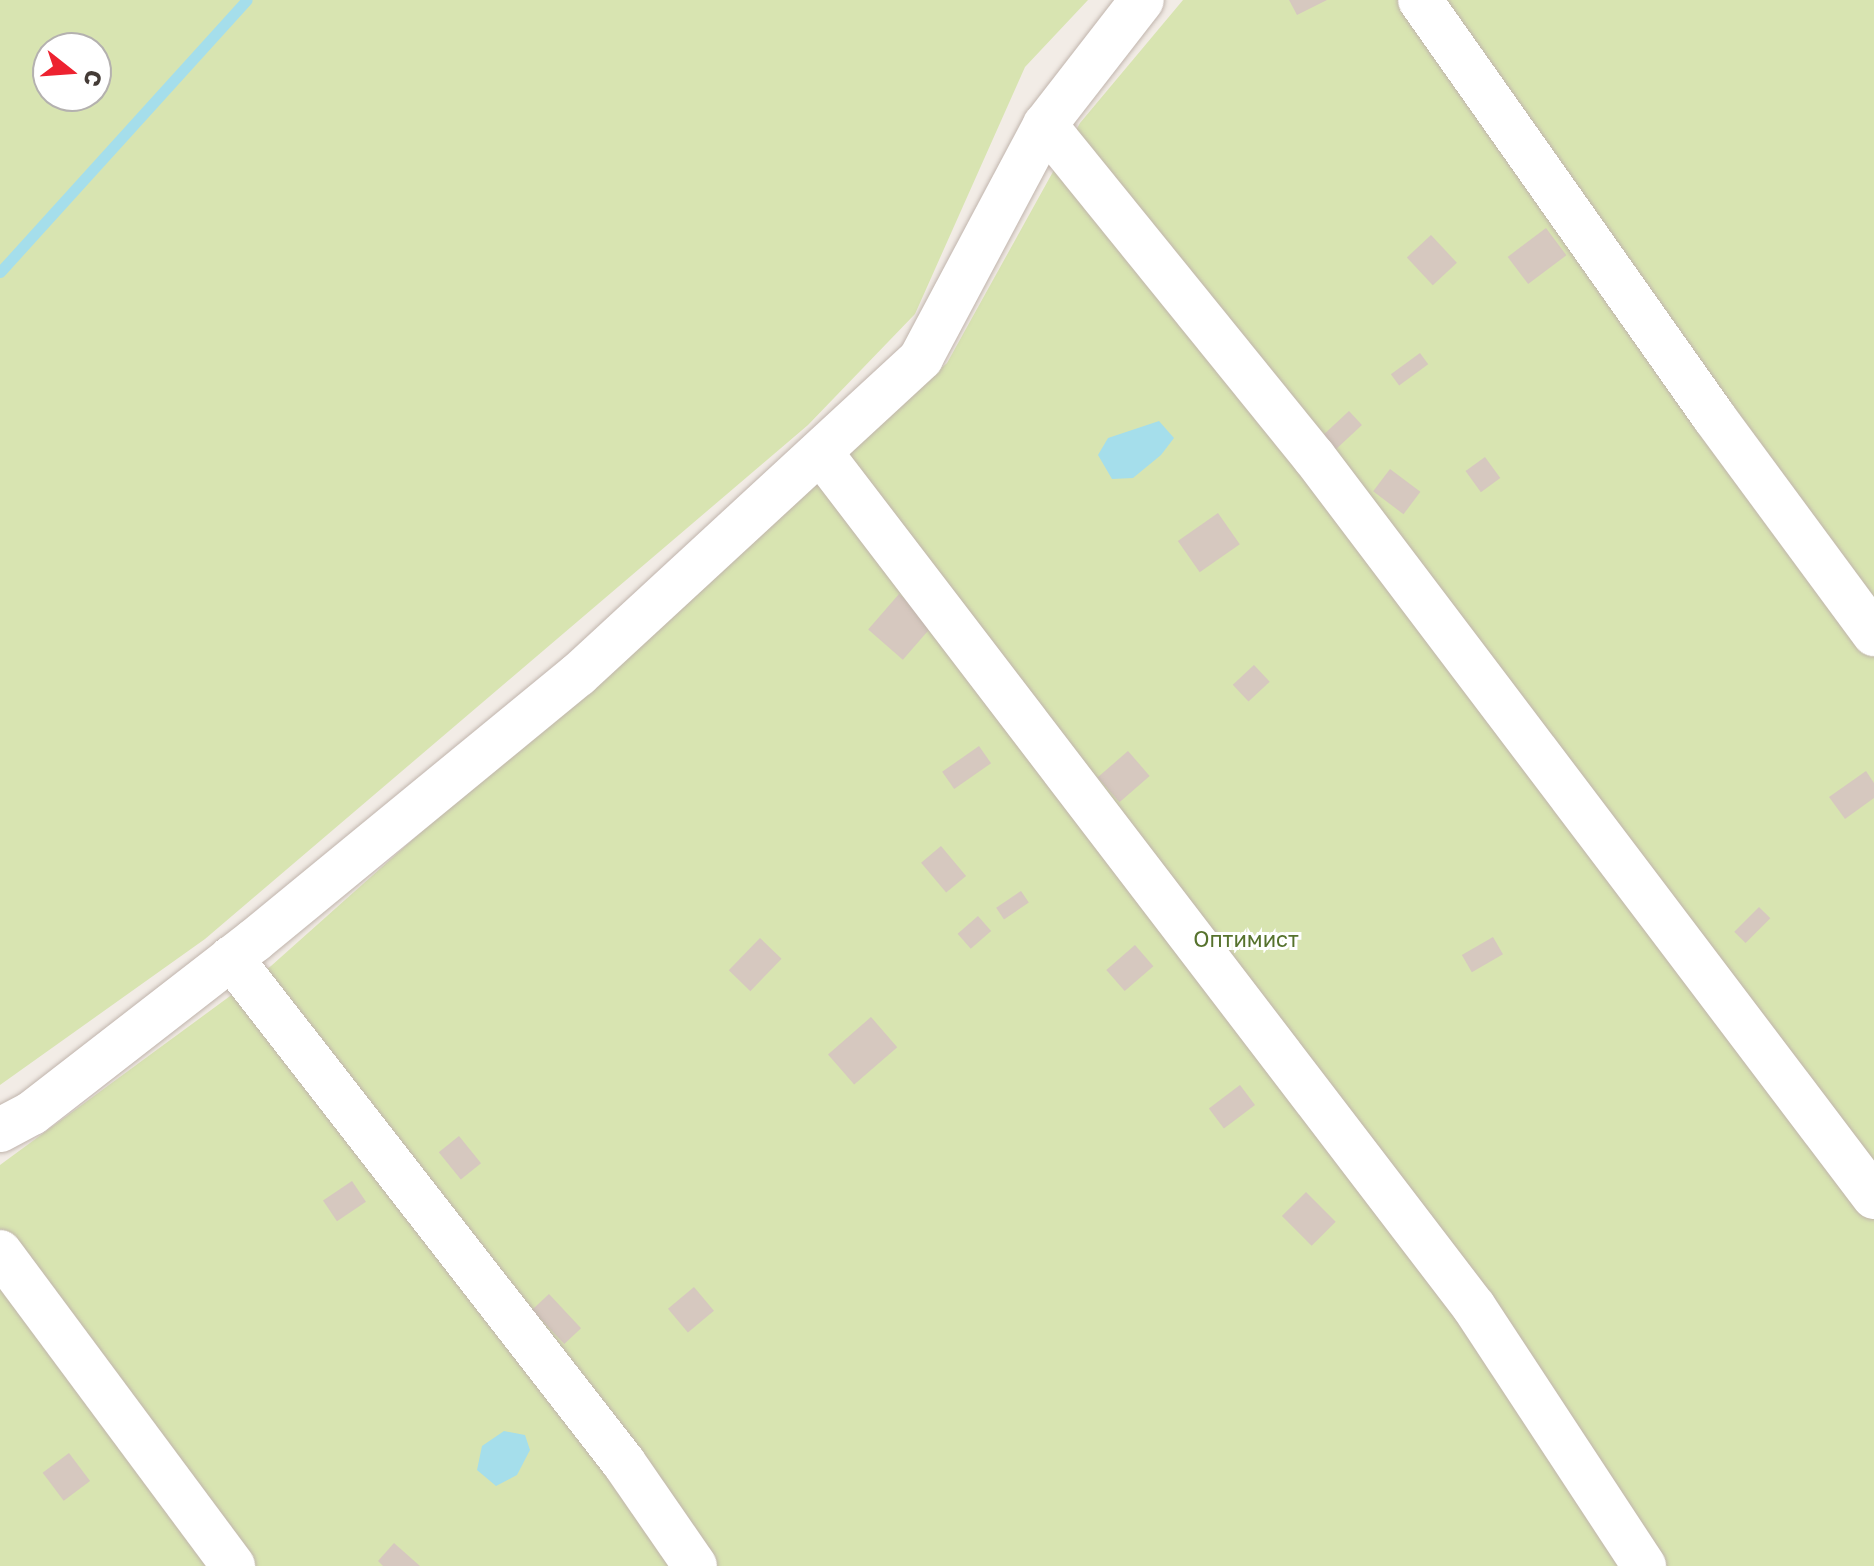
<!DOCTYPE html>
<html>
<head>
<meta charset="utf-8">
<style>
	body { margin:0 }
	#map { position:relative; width:1874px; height:1566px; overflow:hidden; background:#f2ece6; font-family:"Golos Text",sans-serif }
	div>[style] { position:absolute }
	.green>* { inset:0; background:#d8e4b1 }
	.water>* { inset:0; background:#a5deeb }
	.stream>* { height:11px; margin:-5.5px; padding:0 5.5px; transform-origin:5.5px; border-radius:5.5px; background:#a5deeb }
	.building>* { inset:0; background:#d6c8bf; transform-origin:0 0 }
	.roads { filter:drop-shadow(0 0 2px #c0b4ac) drop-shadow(0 0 2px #c0b4ac) }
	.minor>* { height:44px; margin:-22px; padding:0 22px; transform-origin:22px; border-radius:22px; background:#fff }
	span { translate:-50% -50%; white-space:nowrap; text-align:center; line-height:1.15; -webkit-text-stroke:6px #fff; paint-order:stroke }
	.park-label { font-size:22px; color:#56722d }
	.north { position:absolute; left:32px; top:32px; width:80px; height:80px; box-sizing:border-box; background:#fff; border:2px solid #b4b1af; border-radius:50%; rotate:107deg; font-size:22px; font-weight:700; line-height:32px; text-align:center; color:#443b36 }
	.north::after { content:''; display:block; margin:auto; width:28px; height:36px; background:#ed2230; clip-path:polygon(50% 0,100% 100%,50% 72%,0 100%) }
</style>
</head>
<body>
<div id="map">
	<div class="green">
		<i style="clip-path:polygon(evenodd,0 0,1088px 0,1025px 67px,915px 314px,808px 425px,205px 939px,0 1085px,0 0,96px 48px,96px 96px,48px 96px,48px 48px,96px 48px)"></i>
		<i style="clip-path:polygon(1183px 0,1874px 0,1874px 1566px,0 1566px,0 1165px,271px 966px,947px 363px,1080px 123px)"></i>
	</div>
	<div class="water">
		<i style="clip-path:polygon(1159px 421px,1174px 438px,1161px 455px,1133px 478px,1112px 479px,1098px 455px,1108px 438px)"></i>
		<i style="clip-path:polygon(504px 1431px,525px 1435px,530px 1450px,517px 1475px,496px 1486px,477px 1470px,482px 1446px)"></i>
	</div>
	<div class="stream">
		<i style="left:0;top:272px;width:367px;rotate:-47.8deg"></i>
	</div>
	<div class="building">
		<i style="clip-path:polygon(1289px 0,1327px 0,1297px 15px)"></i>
		<i style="left:1546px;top:228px;width:34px;height:48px;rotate:53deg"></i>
		<i style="left:1431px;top:235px;width:38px;height:33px;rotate:47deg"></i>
		<i style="left:1420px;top:353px;width:14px;height:36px;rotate:54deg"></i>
		<i style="left:1349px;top:411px;width:19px;height:36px;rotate:47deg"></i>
		<i style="left:1485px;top:457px;width:26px;height:24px;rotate:54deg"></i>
		<i style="left:1390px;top:469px;width:38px;height:28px;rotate:37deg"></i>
		<i style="left:1218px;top:513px;width:38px;height:49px;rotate:55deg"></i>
		<i style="left:899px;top:594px;width:46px;height:47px;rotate:41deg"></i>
		<i style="left:1254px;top:665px;width:23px;height:29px;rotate:47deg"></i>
		<i style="left:979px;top:746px;width:21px;height:45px;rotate:55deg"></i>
		<i style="left:1128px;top:751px;width:33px;height:40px;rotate:49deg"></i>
		<i style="clip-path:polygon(1866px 771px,1874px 783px,1874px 798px,1845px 819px,1829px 797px)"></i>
		<i style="left:941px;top:846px;width:39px;height:26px;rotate:50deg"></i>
		<i style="left:1021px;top:891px;width:14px;height:30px;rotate:56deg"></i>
		<i style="left:1759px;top:907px;width:16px;height:35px;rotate:45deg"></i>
		<i style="left:978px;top:916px;width:20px;height:27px;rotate:49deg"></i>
		<i style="left:1493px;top:937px;width:20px;height:36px;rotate:60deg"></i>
		<i style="left:760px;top:938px;width:30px;height:45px;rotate:44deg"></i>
		<i style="left:1135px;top:945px;width:28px;height:38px;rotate:49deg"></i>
		<i style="left:871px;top:1017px;width:40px;height:57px;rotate:49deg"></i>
		<i style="left:1240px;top:1085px;width:25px;height:39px;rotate:53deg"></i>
		<i style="left:459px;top:1136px;width:35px;height:26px;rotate:51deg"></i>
		<i style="left:352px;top:1181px;width:25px;height:35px;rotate:56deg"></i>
		<i style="left:1306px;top:1192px;width:42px;height:34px;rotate:45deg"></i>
		<i style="left:694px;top:1287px;width:31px;height:34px;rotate:50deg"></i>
		<i style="left:549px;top:1294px;width:47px;height:23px;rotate:47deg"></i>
		<i style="left:69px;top:1453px;width:35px;height:33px;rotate:53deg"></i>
		<i style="clip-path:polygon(394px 1543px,420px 1566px,383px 1566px,378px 1561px)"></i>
	</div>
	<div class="roads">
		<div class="minor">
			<i style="left:1420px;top:0;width:510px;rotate:54.81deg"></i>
			<i style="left:1714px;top:417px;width:270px;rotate:53.6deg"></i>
			<i style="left:1045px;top:125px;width:427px;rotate:51deg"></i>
			<i style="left:1314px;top:457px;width:928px;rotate:52.88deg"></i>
			<i style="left:821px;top:453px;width:1075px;rotate:52.6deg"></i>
			<i style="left:1474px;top:1307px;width:310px;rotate:56.7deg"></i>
			<i style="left:231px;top:958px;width:640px;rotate:52.11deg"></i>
			<i style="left:624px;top:1463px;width:125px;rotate:55.4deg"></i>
			<i style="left:0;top:1130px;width:36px;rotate:-28deg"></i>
			<i style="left:32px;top:1113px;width:282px;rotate:-37.8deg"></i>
			<i style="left:255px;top:940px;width:418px;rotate:-39.4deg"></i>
			<i style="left:578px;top:675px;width:467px;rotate:-42.7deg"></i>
			<i style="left:921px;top:358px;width:264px;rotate:-62deg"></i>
			<i style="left:1045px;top:125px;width:158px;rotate:-52.2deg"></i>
			<i style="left:0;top:1252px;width:391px;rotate:53.4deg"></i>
		</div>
	</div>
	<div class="park-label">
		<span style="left:1246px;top:939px">Оптимист</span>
	</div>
	<div class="north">С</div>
</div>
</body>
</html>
